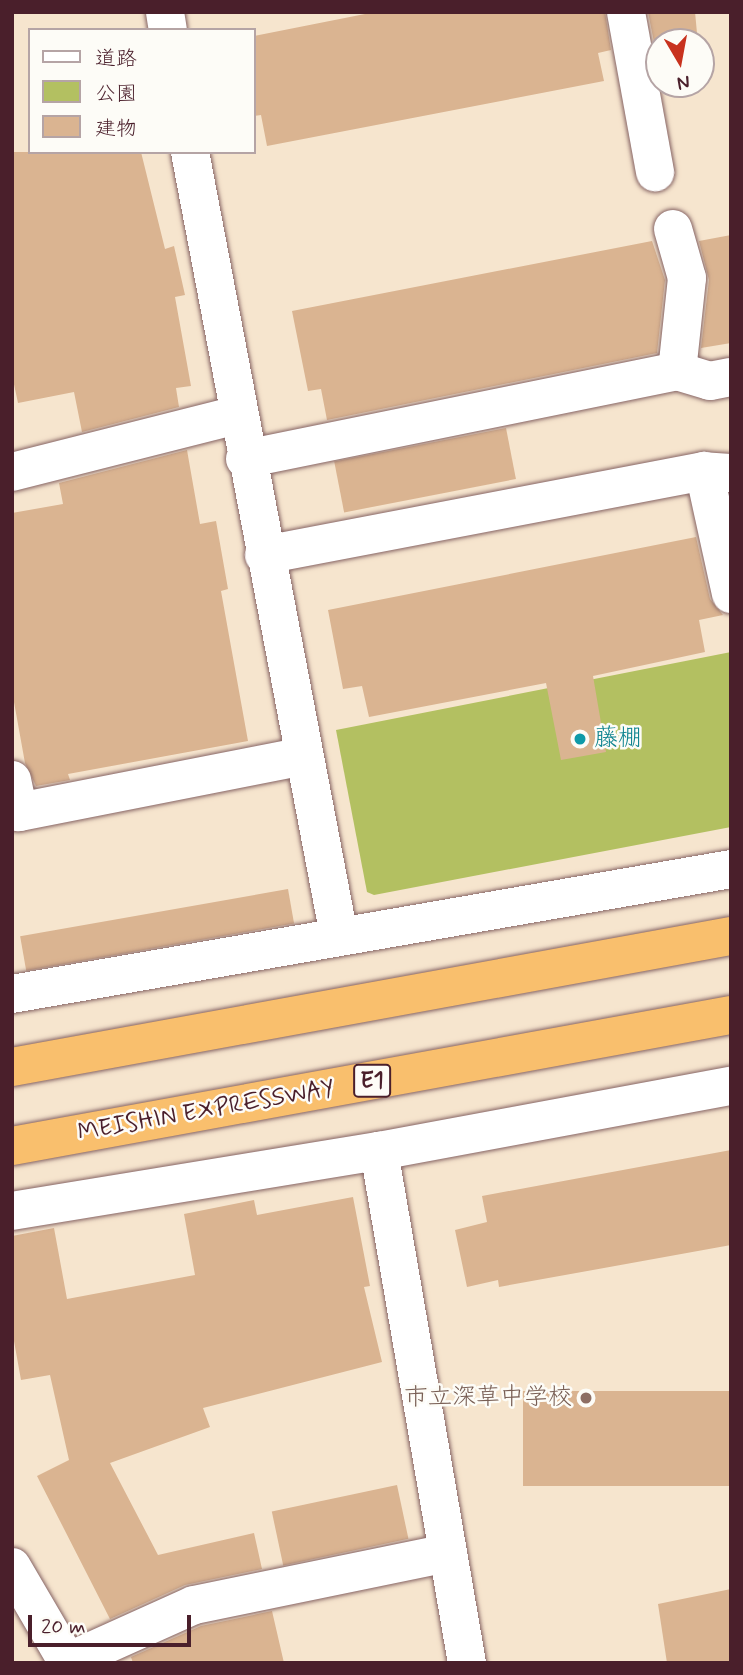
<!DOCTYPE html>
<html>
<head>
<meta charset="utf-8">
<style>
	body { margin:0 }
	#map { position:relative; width:743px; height:1675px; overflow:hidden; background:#f6e5ce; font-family:Mynerve,"Klee One",sans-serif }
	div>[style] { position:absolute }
	.green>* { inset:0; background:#b3c061 }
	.building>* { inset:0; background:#dab491; transform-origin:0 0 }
	.roads { filter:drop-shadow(0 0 2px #866464) drop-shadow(0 0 2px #866464) }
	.minor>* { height:38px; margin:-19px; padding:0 19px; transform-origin:19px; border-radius:19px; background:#fff }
	.highway>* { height:38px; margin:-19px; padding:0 19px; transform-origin:19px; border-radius:19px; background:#f9bf6d }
	.dots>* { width:19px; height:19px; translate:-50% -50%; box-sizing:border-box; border:4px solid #fdfcf7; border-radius:50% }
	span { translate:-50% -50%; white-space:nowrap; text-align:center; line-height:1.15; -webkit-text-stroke:5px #fdfcf7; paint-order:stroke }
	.shield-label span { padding:2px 5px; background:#fdfcf7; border:2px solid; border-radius:5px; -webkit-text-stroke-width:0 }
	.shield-label { font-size:23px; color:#4a1f2b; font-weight:700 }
	.culture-label { font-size:24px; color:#0d838f }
	.left { translate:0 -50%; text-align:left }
	.street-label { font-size:24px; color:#4a1f2b }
	.education-label { font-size:24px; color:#785e54 }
	.right { translate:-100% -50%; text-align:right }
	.frame { position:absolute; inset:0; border:14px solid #4a1f2b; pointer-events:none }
	.legend { position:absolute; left:28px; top:28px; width:228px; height:126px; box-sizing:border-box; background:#fdfcf7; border:2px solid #b5a4a5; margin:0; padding:9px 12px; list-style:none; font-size:21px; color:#4a1f2b }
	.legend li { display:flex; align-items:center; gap:14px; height:35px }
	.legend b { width:35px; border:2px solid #b5a4a5 }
	.north { position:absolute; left:645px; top:28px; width:70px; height:70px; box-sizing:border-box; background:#fdfcf7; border:2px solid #b5a4a5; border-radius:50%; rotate:170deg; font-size:19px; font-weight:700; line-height:28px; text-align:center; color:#4a1f2b }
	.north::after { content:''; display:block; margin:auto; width:24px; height:32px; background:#c8321e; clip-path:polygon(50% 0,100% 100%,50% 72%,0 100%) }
	.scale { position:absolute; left:28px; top:1615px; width:163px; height:32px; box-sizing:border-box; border:4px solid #4a1f2b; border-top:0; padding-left:9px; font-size:21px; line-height:24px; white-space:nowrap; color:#4a1f2b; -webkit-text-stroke:5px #fdfcf7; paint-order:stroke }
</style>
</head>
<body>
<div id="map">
	<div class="green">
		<i style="clip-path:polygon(731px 652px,731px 827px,374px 895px,367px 892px,336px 730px)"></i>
	</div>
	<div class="building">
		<i style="clip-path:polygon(375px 12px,605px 12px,611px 50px,598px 53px,604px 81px,267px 146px,261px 115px,254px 116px,254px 36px)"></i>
		<i style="clip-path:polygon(648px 12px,695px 12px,697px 33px,654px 42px)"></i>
		<i style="clip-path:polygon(12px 152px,141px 152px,165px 249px,174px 246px,185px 295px,175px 297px,191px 386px,176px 388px,179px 407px,82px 432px,74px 392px,18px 403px,12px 375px)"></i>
		<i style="clip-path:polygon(731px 235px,731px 343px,701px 348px,709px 280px,699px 241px)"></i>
		<i style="clip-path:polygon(652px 241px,665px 280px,657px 353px,327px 420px,321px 389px,308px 391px,292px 311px)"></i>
		<i style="left:506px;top:428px;width:52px;height:175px;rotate:79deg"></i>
		<i style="clip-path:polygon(187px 450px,200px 524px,216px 521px,228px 589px,221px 591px,248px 741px,68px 774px,70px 780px,36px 786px,25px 763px,12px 691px,12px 513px,63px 504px,59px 483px)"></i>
		<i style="clip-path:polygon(696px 537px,710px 599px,723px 615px,699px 620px,705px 652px,593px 676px,606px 752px,561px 760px,546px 683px,369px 717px,362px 686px,343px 689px,328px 610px)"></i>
		<i style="left:288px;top:889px;width:35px;height:272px;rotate:80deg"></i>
		<i style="clip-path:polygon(731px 1150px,731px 1245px,499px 1287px,498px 1280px,467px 1287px,455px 1230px,487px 1222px,482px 1196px)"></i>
		<i style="clip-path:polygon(353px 1197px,370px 1286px,364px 1287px,382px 1362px,203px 1408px,210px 1427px,110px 1463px,158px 1555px,254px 1533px,262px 1569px,185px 1585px,110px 1619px,37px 1476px,69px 1460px,50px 1375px,21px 1380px,12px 1330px,12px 1236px,54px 1228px,67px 1299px,195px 1275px,184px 1214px,254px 1200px,257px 1215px)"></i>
		<i style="left:731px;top:1391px;width:95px;height:208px;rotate:90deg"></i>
		<i style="left:397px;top:1485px;width:55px;height:128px;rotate:78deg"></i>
		<i style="clip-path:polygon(731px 1589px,731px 1663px,667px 1663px,658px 1604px)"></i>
		<i style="clip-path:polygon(272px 1611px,284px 1663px,133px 1663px,131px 1657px,201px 1626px)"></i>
	</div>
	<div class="roads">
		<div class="minor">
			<i style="left:165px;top:12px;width:18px;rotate:81deg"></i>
			<i style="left:626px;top:12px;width:163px;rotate:79.7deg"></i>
			<i style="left:190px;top:152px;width:798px;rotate:79.24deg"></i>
			<i style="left:673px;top:229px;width:51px;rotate:74.1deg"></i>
			<i style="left:687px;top:278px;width:94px;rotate:96.1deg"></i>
			<i style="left:245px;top:459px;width:441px;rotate:-11.5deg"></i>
			<i style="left:677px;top:371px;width:34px;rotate:17deg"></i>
			<i style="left:710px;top:381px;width:21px;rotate:-11deg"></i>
			<i style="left:12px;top:472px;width:232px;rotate:-14.2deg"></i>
			<i style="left:730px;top:473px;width:26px;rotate:-176deg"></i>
			<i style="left:704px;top:471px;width:126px;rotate:77.6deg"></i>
			<i style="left:264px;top:555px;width:448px;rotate:-10.8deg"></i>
			<i style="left:12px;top:780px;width:33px;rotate:78deg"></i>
			<i style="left:19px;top:812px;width:290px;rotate:-11.1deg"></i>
			<i style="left:12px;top:994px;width:730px;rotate:-9.86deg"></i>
			<i style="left:379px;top:1151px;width:520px;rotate:80.25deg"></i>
			<i style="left:12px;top:1211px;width:372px;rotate:-9.3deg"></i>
			<i style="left:379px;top:1151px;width:358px;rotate:-10.5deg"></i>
			<i style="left:12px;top:1567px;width:111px;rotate:59.7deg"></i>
			<i style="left:65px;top:1663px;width:141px;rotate:-24.2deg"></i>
			<i style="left:194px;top:1605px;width:259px;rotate:-11.6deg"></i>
		</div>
		<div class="highway">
			<i style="left:12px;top:1067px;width:731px;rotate:-10.33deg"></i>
			<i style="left:12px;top:1146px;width:731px;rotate:-10.33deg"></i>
		</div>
	</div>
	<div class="dots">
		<i style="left:580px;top:739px;background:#0f9aa8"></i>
		<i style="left:586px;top:1398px;background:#8d6e63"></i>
	</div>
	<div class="shield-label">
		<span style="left:372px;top:1081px">E1</span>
	</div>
	<div class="culture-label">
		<span class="left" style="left:594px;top:739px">藤棚</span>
	</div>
	<div class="street-label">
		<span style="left:206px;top:1111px;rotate:-10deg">MEISHIN EXPRESSWAY</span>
	</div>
	<div class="education-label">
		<span class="right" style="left:572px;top:1398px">市立深草中学校</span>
	</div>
	<div class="frame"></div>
	<ul class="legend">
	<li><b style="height:9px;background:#fff"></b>道路</li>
	<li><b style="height:19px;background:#b3c061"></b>公園</li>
	<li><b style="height:19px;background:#dab491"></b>建物</li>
	</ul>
	<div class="north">N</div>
	<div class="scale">20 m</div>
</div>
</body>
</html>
